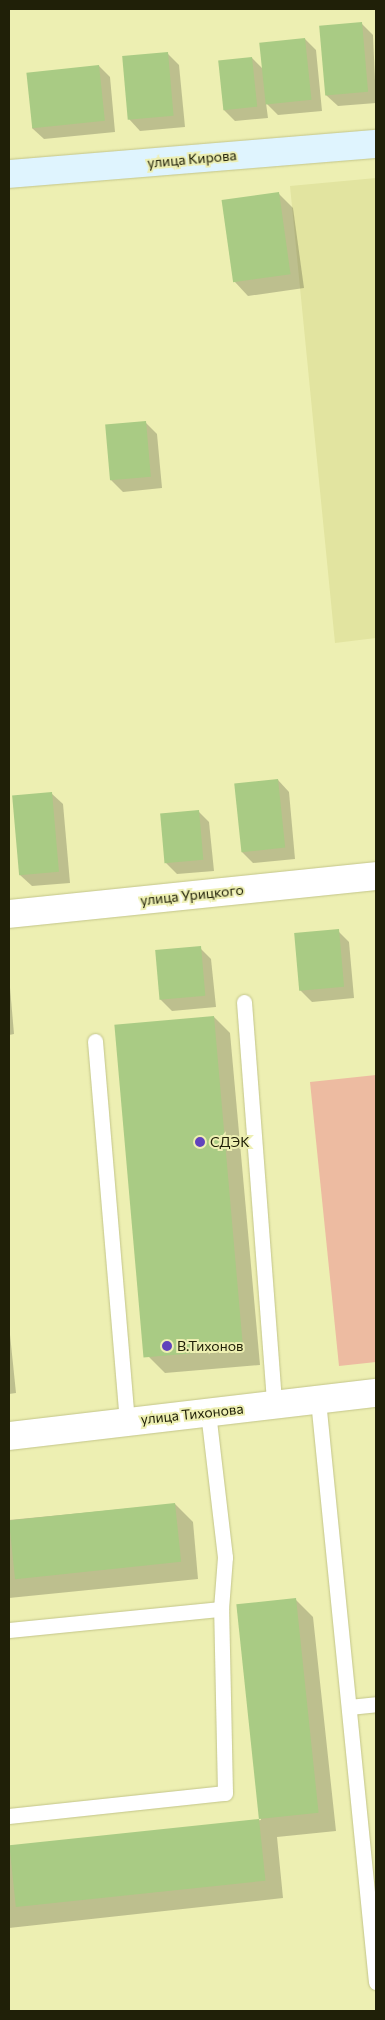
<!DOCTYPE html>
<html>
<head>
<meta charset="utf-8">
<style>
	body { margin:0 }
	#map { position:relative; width:385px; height:2020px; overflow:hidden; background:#edefb2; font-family:Commissioner,sans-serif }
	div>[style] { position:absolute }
	.built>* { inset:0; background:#e2e4a0 }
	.green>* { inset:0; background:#edbba1 }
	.shadow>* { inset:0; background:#0003 }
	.building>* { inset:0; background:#a9cb84; transform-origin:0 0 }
	.roads { filter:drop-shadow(0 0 1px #c3c58a) drop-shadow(0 0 1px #c3c58a) }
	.lane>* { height:15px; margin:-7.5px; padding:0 7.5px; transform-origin:7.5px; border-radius:7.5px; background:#fff }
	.street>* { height:28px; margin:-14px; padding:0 14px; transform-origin:14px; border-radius:14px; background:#fff }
	.secondary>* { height:28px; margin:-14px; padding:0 14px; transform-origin:14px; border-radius:14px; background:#dff4fe }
	.dots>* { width:14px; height:14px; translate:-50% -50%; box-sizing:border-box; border:2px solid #edefb2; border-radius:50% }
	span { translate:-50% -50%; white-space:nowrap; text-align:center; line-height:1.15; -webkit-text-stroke:4px #edefb2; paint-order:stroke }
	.street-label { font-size:14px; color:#202008 }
	.poi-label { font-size:14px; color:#202008 }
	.left { translate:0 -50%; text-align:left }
	.frame { position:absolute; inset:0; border:10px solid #202008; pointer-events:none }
</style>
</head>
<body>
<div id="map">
	<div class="built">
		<i style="clip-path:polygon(376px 178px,376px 638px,335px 643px,290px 186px)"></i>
	</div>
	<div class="green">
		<i style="clip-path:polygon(376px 1075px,376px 1362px,339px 1366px,310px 1082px)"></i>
	</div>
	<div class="shadow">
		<i style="clip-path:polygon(361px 23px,373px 35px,376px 103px,338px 106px,326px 95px)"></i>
		<i style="clip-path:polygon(305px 39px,316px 50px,322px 111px,278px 115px,266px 103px,268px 118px,235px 121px,224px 110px,252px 58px,263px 69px)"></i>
		<i style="clip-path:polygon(168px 54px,179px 65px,185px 127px,140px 131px,129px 119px)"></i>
		<i style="clip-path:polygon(99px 66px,110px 77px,115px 132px,44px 139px,32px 128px)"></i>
		<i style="clip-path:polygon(279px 194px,293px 208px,304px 288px,248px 296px,234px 281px)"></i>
		<i style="clip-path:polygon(146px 423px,157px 434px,162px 488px,123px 492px,111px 480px)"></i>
		<i style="clip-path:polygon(278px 780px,289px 792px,295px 859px,253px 863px,242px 852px)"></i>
		<i style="clip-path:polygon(51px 793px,63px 804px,70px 883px,32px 886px,20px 875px)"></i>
		<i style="clip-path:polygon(198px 811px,209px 822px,214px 871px,177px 874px,166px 863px)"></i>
		<i style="clip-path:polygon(338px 931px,349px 942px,354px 998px,312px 1002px,300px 990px)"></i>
		<i style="clip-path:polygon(200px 948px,211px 959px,216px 1007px,172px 1011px,160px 999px)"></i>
		<i style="clip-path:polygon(9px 976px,14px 1034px,9px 1035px)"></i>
		<i style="clip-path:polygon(214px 1017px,230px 1033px,260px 1365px,165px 1373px,149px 1357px)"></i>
		<i style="clip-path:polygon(9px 1325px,16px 1393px,9px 1394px)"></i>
		<i style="clip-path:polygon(175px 1504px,193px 1522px,198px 1579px,9px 1598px,9px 1520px)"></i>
		<i style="clip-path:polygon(295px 1599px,313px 1617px,336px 1831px,277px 1837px,283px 1898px,9px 1928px,9px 1848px,261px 1820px,237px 1605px)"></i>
	</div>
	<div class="building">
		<i style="left:362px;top:22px;width:70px;height:43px;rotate:85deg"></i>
		<i style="left:305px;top:38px;width:62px;height:46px;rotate:84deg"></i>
		<i style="left:168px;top:52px;width:64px;height:46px;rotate:85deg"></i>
		<i style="left:252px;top:57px;width:50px;height:34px;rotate:84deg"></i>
		<i style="left:99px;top:65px;width:56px;height:73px;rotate:84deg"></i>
		<i style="left:279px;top:192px;width:83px;height:58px;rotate:82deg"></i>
		<i style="left:146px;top:421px;width:56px;height:41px;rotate:85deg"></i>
		<i style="left:278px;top:779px;width:69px;height:44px;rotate:84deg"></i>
		<i style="left:52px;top:792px;width:80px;height:40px;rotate:85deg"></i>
		<i style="left:199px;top:810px;width:50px;height:39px;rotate:85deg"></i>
		<i style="left:339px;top:929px;width:58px;height:45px;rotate:85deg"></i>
		<i style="left:201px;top:946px;width:50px;height:46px;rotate:85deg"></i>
		<i style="left:214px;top:1016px;width:334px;height:100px;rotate:85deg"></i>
		<i style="left:175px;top:1503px;width:59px;height:167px;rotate:84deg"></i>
		<i style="left:296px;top:1598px;width:216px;height:60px;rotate:84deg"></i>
		<i style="left:259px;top:1819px;width:62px;height:251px;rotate:84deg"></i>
	</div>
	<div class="roads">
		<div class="lane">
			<i style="left:244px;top:1002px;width:404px;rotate:85.7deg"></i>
			<i style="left:95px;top:1041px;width:381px;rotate:85.2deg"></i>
			<i style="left:318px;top:1400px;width:585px;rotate:84.31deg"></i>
			<i style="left:9px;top:1630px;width:213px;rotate:-5.7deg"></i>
			<i style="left:221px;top:1609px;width:52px;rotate:-85.6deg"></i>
			<i style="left:225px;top:1557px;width:145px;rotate:-96.7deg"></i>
			<i style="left:349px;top:1707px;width:27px;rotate:-6deg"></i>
			<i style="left:9px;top:1816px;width:217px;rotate:-6.1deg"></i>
			<i style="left:225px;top:1793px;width:184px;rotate:-91.2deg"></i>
		</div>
		<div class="street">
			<i style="left:9px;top:914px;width:369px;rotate:-5.9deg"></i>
			<i style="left:9px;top:1436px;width:370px;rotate:-6.7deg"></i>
		</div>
		<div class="secondary">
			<i style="left:9px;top:174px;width:368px;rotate:-4.7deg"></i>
		</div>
	</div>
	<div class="dots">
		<i style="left:200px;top:1142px;background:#6143bc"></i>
		<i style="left:167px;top:1346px;background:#6143bc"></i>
	</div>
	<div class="street-label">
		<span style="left:192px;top:159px;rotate:-5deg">улица Кирова</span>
		<span style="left:192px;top:895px;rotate:-6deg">улица Урицкого</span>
		<span style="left:192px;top:1414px;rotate:-6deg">улица Тихонова</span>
	</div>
	<div class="poi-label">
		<span class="left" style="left:210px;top:1142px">СДЭК</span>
		<span class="left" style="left:177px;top:1346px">В.Тихонов</span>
	</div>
	<div class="frame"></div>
</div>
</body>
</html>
